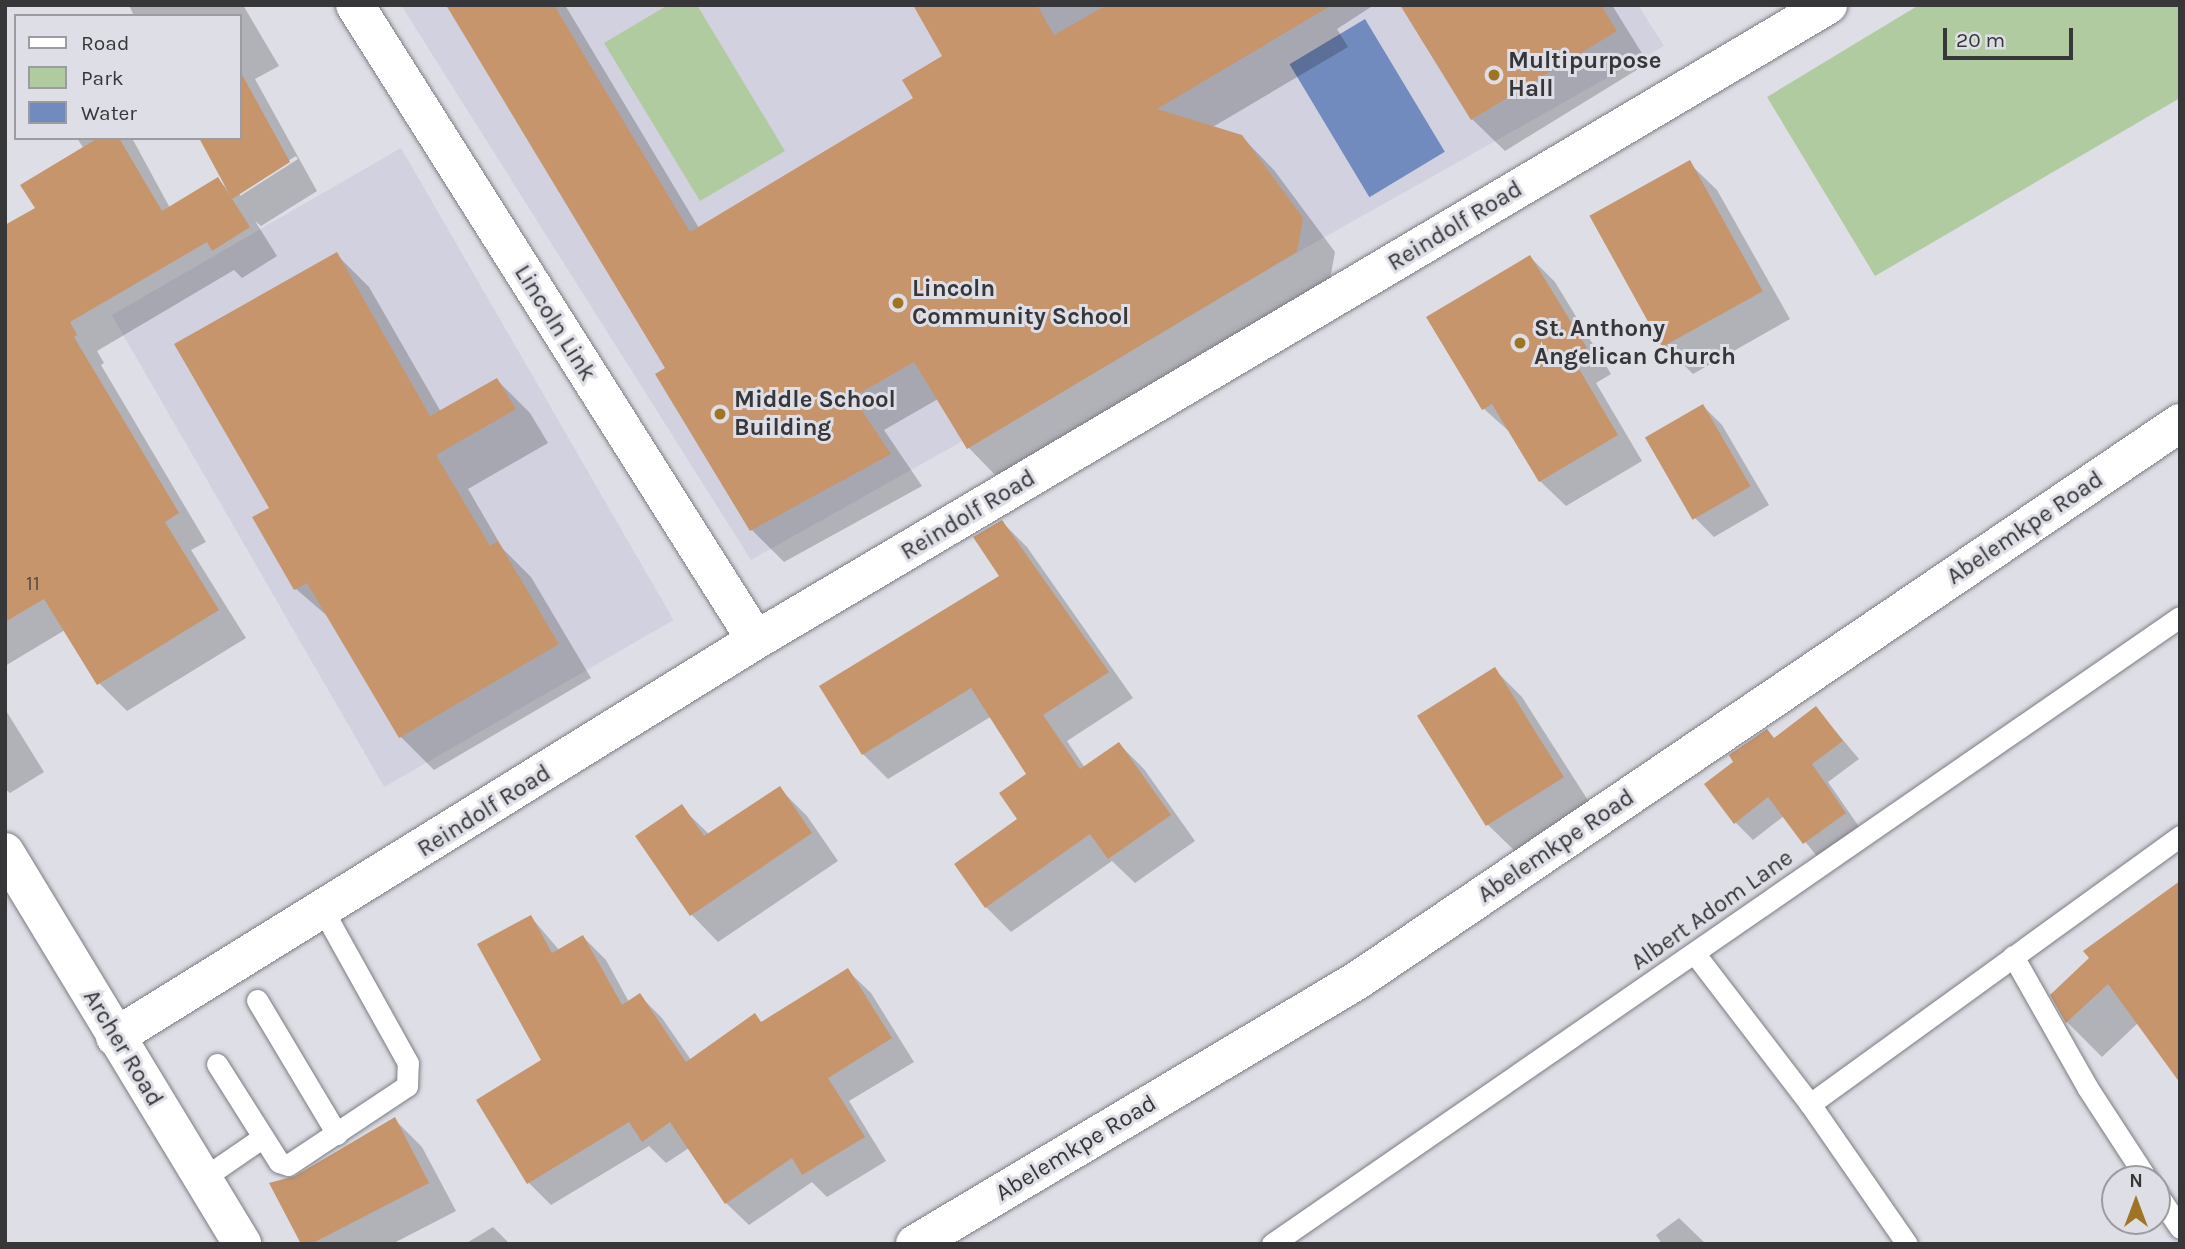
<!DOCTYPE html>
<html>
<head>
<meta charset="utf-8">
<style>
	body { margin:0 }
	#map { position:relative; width:2185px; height:1249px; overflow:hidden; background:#dedee6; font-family:Karla,sans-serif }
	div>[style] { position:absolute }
	.built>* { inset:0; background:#d1d1df; transform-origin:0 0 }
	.green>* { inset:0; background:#b1cba0 }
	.water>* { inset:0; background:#728bbf; transform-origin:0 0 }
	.shadow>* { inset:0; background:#0003 }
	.building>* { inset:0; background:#c7956b; transform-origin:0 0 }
	.roads { filter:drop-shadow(0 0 2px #7c7c83) drop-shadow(0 0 2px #7c7c83) }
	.service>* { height:21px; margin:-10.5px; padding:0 10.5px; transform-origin:10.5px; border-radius:10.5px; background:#fff }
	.minor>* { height:38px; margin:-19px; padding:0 19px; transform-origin:19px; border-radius:19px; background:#fff }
	.tertiary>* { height:38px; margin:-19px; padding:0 19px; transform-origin:19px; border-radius:19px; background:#fff }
	.dots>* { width:19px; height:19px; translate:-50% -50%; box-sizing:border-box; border:4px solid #dedee6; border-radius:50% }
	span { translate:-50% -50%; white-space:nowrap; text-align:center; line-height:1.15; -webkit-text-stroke:6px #dedee6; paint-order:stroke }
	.number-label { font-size:21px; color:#5b4e46 }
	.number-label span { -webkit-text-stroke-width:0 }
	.poi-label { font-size:24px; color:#37373a; font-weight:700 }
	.left { translate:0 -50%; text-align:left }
	.street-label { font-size:24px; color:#37373a }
	.frame { position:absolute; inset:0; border:7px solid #37373a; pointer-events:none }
	.legend { position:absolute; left:14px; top:14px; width:228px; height:126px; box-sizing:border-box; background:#dedee6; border:2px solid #9b9ba1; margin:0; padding:9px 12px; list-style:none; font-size:21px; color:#37373a }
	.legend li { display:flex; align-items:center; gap:14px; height:35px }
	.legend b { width:35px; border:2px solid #9b9ba1 }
	.north { position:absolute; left:2101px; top:1165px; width:70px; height:70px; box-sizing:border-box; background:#dedee6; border:2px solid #9b9ba1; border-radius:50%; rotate:0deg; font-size:19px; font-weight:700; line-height:28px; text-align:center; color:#37373a }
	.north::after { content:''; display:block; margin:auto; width:24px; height:32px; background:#a07425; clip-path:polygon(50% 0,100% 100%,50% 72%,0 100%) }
	.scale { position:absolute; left:1943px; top:28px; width:130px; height:32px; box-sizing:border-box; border:4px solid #37373a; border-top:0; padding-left:9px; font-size:21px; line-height:24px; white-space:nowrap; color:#37373a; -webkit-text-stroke:5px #dedee6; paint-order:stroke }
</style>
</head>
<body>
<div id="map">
	<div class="built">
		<i style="clip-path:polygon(401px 5px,1638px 5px,1664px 46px,751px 560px)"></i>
		<i style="left:401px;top:148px;width:545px;height:334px;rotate:60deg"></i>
	</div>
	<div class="green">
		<i style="clip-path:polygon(668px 5px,697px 5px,785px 151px,700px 201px,604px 43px)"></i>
		<i style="clip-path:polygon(1919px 5px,2180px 5px,2180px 98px,1875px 276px,1767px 97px)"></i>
	</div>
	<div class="water">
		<i style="left:1365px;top:19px;width:155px;height:88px;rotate:59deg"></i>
	</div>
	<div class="shadow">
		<i style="clip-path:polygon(evenodd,129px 5px,243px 5px,279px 66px,255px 79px,317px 191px,261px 226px,255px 221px,277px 256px,242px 278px,234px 270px,97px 351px,104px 363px,101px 365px,206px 542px,191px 550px,246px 638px,127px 711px,99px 683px,65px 630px,5px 666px,5px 227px,37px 209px,84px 149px,77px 138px,132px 138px,170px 208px,218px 179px,227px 189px,240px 138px,240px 16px,134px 16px,129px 5px,296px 156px,298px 159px,240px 196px,240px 191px,296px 156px)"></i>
		<i style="clip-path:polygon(448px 5px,565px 5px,699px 228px,915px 98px,945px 57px,915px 5px,1374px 5px,1337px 29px,1348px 47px,1211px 128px,1242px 137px,1274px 170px,1335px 252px,1329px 285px,1000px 480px,968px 447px,938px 399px,884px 430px,922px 486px,784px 562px,752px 530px,658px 375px,668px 369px)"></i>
		<i style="clip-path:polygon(1402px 5px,1612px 5px,1648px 63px,1505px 151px,1472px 119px)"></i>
		<i style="clip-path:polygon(1689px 163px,1717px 190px,1790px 319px,1693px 374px,1665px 346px)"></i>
		<i style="clip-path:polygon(336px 254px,369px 287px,441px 412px,497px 380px,530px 413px,548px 443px,468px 489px,503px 549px,531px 577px,591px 678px,434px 770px,401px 737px,332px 620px,296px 589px,271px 508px)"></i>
		<i style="clip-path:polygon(1530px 257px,1555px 282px,1611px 374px,1596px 383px,1642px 461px,1566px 506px,1540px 481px,1511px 433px,1484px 409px,1428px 317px)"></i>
		<i style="clip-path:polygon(1703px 406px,1722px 425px,1769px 505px,1714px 537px,1695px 518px)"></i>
		<i style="clip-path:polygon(1002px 522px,1027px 547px,1133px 698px,1067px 741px,1085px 768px,1119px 744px,1144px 769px,1195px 841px,1135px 883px,1112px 861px,1011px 932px,986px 907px,1020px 819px,1029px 774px,992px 716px,888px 779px,863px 754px,1001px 576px)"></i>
		<i style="clip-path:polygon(1494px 669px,1522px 697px,1591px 805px,1516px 852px,1488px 825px)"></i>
		<i style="clip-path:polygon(1816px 708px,1859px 759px,1828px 782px,1862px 831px,1821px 861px,1784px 816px,1753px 840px,1735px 822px,1775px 740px)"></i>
		<i style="clip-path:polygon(5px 709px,44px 772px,10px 793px,5px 789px)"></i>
		<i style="clip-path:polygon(779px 788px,807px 816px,838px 861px,718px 942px,691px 914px,681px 807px,710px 835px)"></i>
		<i style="clip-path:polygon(531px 917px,559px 950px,583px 937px,606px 960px,629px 1002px,639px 995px,662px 1018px,691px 1060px,754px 1015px,762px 1023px,848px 971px,871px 993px,914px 1062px,849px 1101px,886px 1161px,827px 1197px,812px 1182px,749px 1225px,726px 1203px,689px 1148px,666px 1163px,649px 1146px,551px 1205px,529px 1183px,544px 1060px)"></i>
		<i style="clip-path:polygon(2091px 958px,2138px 1023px,2102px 1057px,2067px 1022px,2052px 995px)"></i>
		<i style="clip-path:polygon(395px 1120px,422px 1147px,456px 1211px,392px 1244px,303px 1244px,295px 1178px)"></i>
		<i style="clip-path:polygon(1679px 1218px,1706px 1244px,1662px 1244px,1656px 1235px)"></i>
		<i style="clip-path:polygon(493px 1227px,510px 1244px,465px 1244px)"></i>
	</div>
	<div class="building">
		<i style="clip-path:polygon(446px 5px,554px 5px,690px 232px,913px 98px,902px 80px,942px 56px,913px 5px,1037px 5px,1054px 35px,1107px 5px,1332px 5px,1157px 109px,1242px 135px,1303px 218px,1297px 252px,967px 449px,914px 362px,853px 397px,891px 454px,750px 531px,655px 374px,665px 368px)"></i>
		<i style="clip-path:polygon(1400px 5px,1601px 5px,1617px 31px,1471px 120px)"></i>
		<i style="clip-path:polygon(240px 71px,290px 162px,232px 199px,199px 138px,240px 138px)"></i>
		<i style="clip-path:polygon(98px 138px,119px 138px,162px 211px,218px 177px,250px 227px,212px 251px,207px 242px,70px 322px,77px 335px,74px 337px,179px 513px,165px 522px,219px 610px,97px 685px,44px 599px,5px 622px,5px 225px,35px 208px,20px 185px)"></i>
		<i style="left:1690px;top:160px;width:150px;height:115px;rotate:61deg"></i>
		<i style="clip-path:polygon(337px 252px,430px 416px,497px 378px,516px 409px,436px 455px,490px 546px,498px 541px,559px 644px,399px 738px,307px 583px,294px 590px,252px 517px,269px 508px,174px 344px)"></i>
		<i style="clip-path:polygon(1530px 255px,1587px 348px,1572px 357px,1618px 435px,1539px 482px,1492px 404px,1482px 410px,1426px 317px)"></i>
		<i style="left:1703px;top:404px;width:95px;height:67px;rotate:60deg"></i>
		<i style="clip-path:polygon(1002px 520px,1109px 672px,1043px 715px,1080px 769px,1119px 742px,1171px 815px,1108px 859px,1090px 834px,985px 908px,954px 864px,1017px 819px,999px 793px,1026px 774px,971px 688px,862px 755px,819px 686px,999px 576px,973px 537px)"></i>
		<i style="left:1495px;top:667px;width:130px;height:92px;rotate:58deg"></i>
		<i style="clip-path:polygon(1816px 706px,1843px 741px,1812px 764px,1846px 813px,1803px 844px,1768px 797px,1734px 824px,1704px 784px,1733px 762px,1729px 755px,1767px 729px,1774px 738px)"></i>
		<i style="clip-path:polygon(780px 786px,812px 833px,690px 916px,635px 836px,682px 804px,704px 836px)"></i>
		<i style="clip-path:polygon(2180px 881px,2180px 1083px,2108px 984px,2066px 1023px,2050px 995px,2089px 958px,2083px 951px)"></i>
		<i style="clip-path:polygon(531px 915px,552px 953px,583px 935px,622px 1005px,640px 993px,686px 1062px,755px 1013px,761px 1022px,848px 968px,892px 1038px,828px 1078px,865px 1137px,802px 1175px,792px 1158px,725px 1204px,670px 1122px,642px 1142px,629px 1122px,527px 1184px,476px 1100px,541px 1060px,477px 944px)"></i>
		<i style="clip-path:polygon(395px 1117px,429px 1183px,311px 1244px,301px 1244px,269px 1183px,295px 1176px)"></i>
	</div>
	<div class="roads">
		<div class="service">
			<i style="left:1695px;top:954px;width:189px;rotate:52.5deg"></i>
			<i style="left:1810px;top:1104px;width:170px;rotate:55.3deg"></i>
			<i style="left:2013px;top:956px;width:150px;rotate:60.5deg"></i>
			<i style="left:2087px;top:1087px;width:110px;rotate:56.9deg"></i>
			<i style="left:257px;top:1000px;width:156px;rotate:59.2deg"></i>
			<i style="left:217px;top:1064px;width:116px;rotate:57.7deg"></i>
			<i style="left:279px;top:1162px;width:9px;rotate:18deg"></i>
			<i style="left:288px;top:1165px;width:143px;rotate:-33.6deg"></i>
			<i style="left:407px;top:1086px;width:23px;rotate:-88deg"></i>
			<i style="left:408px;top:1063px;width:175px;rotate:-119.1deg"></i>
			<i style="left:1810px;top:1104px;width:457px;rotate:-35.9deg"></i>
			<i style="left:202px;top:1179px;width:74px;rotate:-34.5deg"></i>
			<i style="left:2157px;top:1194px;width:41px;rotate:55.9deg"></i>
			<i style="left:1272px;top:1244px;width:1103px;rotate:-34.63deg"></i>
		</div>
		<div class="minor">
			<i style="left:355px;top:5px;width:751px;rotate:57.73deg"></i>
			<i style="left:5px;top:852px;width:458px;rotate:58.8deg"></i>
			<i style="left:115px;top:1037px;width:754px;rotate:-31.77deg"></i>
			<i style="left:756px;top:640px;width:1246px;rotate:-30.64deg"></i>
		</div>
		<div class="tertiary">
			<i style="left:915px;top:1244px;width:516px;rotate:-30.79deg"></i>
			<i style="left:1358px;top:980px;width:993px;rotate:-34.12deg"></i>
		</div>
	</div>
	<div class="dots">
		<i style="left:1494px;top:75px;background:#a07425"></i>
		<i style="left:898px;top:303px;background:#a07425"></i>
		<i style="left:1520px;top:343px;background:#a07425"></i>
		<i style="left:720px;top:414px;background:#a07425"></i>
	</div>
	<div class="number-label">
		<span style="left:33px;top:583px">11</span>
	</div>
	<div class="poi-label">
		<span class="left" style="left:1508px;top:75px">Multipurpose<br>Hall</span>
		<span class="left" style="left:912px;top:303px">Lincoln<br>Community School</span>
		<span class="left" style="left:1534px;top:343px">St. Anthony<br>Angelican Church</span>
		<span class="left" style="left:734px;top:414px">Middle School<br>Building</span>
	</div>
	<div class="street-label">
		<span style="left:1455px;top:226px;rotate:-31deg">Reindolf Road</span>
		<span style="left:555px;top:323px;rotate:58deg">Lincoln Link</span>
		<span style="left:968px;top:515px;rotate:-31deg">Reindolf Road</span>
		<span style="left:2025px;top:528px;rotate:-34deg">Abelemkpe Road</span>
		<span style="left:484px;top:811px;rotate:-32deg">Reindolf Road</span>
		<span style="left:1556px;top:846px;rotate:-34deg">Abelemkpe Road</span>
		<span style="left:1712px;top:910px;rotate:-35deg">Albert Adom Lane</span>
		<span style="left:123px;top:1048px;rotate:59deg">Archer Road</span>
		<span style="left:1076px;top:1148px;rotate:-31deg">Abelemkpe Road</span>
	</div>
	<div class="frame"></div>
	<ul class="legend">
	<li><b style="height:9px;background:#fff"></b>Road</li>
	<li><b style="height:19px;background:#b1cba0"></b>Park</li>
	<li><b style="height:19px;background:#728bbf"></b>Water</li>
	</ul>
	<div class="north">N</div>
	<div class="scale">20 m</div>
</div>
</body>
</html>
